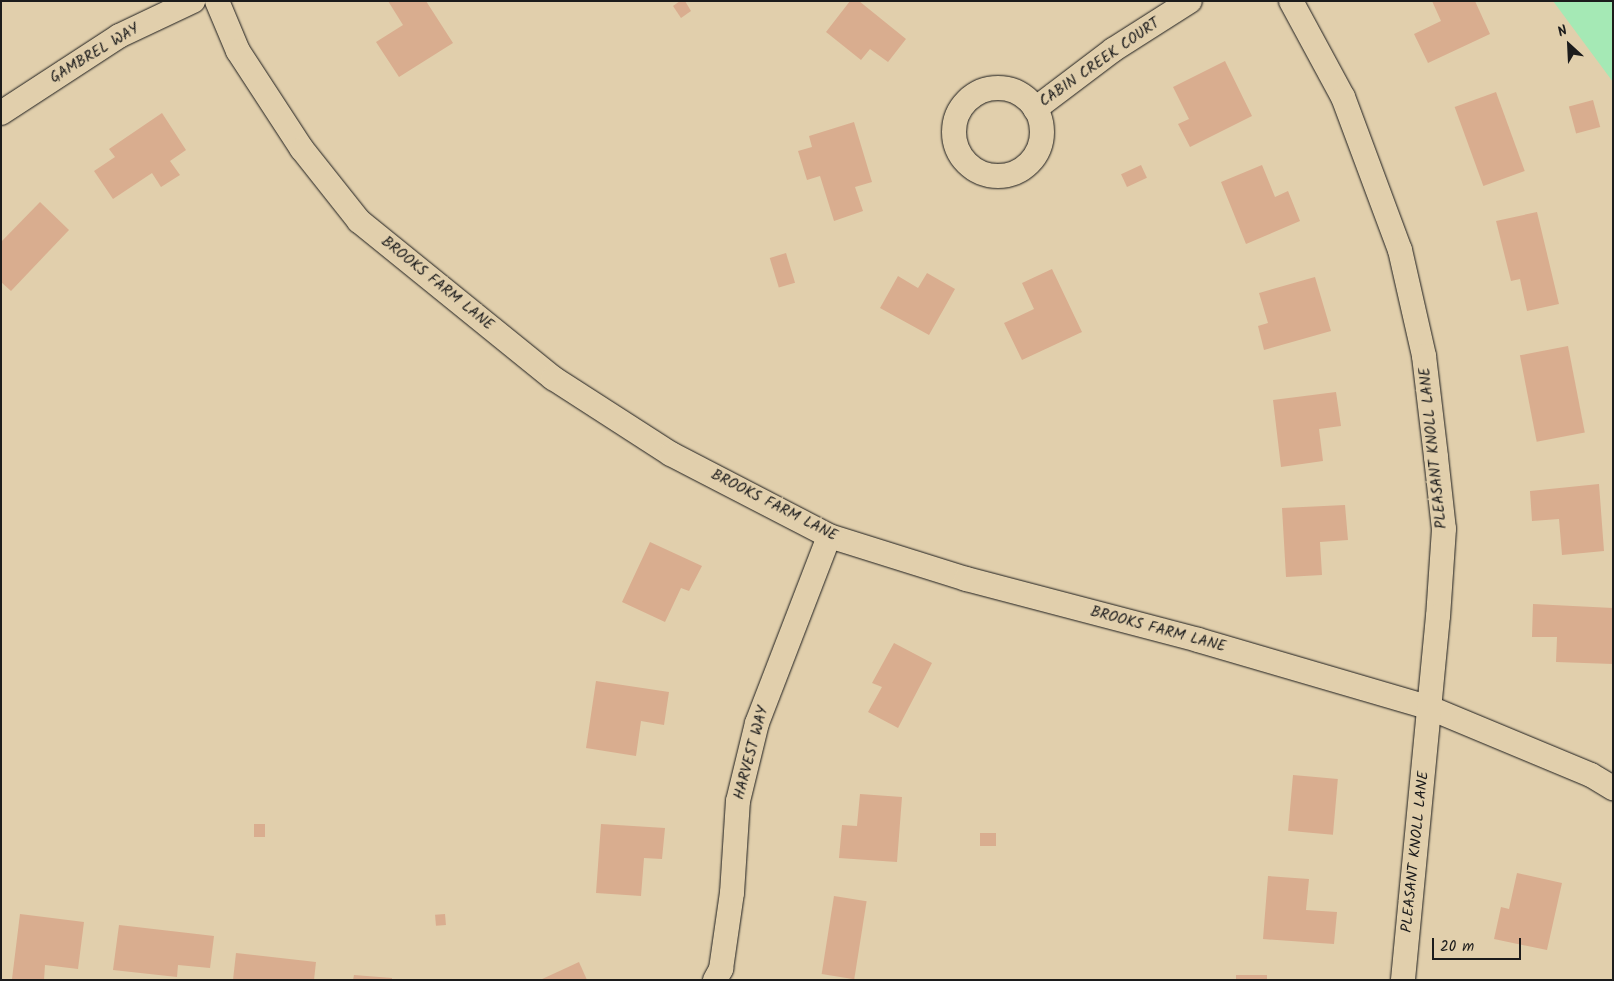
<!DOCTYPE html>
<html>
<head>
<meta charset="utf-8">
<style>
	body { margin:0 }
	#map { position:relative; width:1614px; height:981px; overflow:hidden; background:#e1cfac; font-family:Kalam,sans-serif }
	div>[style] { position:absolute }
	.green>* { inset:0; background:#a5e9b5 }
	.building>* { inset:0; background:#d9ad8f; transform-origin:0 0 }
	.roads { filter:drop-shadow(0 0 1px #1c1c1c) drop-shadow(0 0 1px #1c1c1c) }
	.minor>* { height:24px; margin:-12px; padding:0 12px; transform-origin:12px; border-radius:12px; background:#e1cfac }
	.minor>.ring { margin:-12px; padding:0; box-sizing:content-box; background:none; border:24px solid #e1cfac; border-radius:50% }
	span { translate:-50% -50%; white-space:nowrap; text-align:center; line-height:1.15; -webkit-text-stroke:4px #e1cfac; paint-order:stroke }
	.street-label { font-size:15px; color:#1c1c1c }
	.frame { position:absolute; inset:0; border:2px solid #1c1c1c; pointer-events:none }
	.north { position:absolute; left:1544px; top:20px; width:50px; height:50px; -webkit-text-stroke:4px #e1cfac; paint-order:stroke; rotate:335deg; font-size:14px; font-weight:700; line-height:20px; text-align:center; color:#1c1c1c }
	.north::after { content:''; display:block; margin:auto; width:18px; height:22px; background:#1c1c1c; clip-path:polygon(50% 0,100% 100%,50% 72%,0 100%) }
	.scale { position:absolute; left:1432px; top:938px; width:89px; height:22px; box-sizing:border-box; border:2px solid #1c1c1c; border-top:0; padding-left:6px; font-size:15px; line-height:18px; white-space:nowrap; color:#1c1c1c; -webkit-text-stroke:4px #e1cfac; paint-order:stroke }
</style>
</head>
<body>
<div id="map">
	<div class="green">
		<i style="clip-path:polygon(1553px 1px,1613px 1px,1613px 82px)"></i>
	</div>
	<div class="building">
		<i style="clip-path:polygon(388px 1px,426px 1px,453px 43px,399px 77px,376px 42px,403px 25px)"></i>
		<i style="clip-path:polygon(680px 1px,685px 1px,691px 11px,681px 18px,673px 6px)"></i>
		<i style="clip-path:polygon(850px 1px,859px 1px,906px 39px,888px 62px,870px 49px,861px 60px,826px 32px)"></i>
		<i style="clip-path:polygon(1432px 1px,1475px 1px,1490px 34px,1428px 63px,1414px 34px,1441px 21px)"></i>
		<i style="clip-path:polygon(1225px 61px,1252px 116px,1190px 147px,1178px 124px,1189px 119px,1173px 87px)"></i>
		<i style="left:1496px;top:92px;width:84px;height:44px;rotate:70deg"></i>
		<i style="left:1593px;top:100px;width:28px;height:25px;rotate:75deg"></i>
		<i style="clip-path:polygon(162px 113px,186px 150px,170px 161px,180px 175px,161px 187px,152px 173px,113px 199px,94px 171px,115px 157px,109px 149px)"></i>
		<i style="clip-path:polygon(854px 122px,872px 182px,855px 187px,863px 211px,834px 221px,820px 176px,807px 180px,798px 151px,812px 147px,809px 136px)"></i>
		<i style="left:1141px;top:165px;width:14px;height:22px;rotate:65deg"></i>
		<i style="clip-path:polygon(1262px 165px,1275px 197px,1288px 191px,1300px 221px,1246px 244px,1221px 182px)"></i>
		<i style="clip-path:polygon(40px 202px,69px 230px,11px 291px,1px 282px,1px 242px)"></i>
		<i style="clip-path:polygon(1537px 212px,1559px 304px,1527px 311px,1520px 279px,1511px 281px,1496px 221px)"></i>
		<i style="left:786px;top:253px;width:31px;height:17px;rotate:73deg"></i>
		<i style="clip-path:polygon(1052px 269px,1082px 332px,1022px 360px,1004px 323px,1034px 309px,1022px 283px)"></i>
		<i style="clip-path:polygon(927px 273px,955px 289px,929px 335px,880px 308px,898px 276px,918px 288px)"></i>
		<i style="clip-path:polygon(1315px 277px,1331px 331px,1264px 350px,1258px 326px,1268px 323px,1259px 293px)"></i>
		<i style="left:1568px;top:346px;width:88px;height:49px;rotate:79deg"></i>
		<i style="clip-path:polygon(1336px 392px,1341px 426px,1319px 429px,1323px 461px,1281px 467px,1273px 400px)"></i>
		<i style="clip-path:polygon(1599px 484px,1604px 551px,1562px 555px,1559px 519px,1532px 521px,1530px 491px)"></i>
		<i style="clip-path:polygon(1345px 505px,1348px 540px,1320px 542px,1322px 575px,1286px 577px,1282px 508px)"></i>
		<i style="clip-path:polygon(650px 542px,702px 566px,689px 591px,681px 588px,665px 622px,622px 602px)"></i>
		<i style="clip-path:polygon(1533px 604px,1613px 608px,1613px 664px,1556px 662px,1557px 637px,1532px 637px)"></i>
		<i style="clip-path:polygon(894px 643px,932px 663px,898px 728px,868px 712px,882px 687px,872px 683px)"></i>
		<i style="clip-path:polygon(596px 681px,669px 692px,664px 725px,641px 721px,636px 756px,586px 748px)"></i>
		<i style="left:1293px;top:775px;width:45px;height:56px;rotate:5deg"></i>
		<i style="clip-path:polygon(860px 794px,902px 797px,897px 862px,839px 858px,842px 825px,857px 826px)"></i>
		<i style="left:254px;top:824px;width:11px;height:13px"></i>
		<i style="clip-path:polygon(601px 824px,665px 828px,662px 859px,644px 858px,641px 896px,596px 893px)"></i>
		<i style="left:980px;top:833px;width:16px;height:13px"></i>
		<i style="clip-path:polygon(1517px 873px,1562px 883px,1547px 950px,1494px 939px,1501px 907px,1509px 909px)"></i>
		<i style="clip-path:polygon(1268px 876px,1309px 879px,1306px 910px,1337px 912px,1334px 944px,1263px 939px)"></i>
		<i style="left:834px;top:896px;width:33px;height:79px;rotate:9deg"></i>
		<i style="clip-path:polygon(20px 914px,84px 922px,78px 969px,45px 965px,44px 980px,12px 979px)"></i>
		<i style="left:445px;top:914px;width:11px;height:10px;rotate:85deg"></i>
		<i style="clip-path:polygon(119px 925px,214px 936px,210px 968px,178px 965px,177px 977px,113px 970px)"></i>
		<i style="clip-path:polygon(236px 953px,316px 962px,314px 980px,233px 980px)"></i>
		<i style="clip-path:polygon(579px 962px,587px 980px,540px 980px)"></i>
		<i style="clip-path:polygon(354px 975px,392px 978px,392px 980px,353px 980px)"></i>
		<i style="left:1236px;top:975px;width:31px;height:5px"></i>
	</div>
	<div class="roads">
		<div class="minor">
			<i style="left:217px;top:1px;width:54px;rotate:67.2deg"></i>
			<i style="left:238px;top:51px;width:117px;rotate:56.9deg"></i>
			<i style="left:302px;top:149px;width:92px;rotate:51.6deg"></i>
			<i style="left:359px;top:221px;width:250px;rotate:39deg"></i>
			<i style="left:553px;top:378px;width:140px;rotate:32.8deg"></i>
			<i style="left:671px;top:454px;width:178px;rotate:27.4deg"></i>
			<i style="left:829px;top:536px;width:144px;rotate:17.4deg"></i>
			<i style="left:966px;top:579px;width:240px;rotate:14.7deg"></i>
			<i style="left:1198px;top:640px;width:242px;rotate:16.3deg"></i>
			<i style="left:1430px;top:708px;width:174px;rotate:22.6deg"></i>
			<i style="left:1591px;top:775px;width:26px;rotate:31deg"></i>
			<i style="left:1291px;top:1px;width:109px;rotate:61.6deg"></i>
			<i style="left:1343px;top:97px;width:163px;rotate:69.6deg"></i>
			<i style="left:1400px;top:250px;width:109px;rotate:77.2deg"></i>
			<i style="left:1424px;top:356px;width:102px;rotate:83.2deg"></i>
			<i style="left:1436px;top:457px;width:72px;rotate:83.7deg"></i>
			<i style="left:1444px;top:529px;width:87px;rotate:93.9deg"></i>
			<i style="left:1438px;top:616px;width:366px;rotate:95.5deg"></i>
			<i class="ring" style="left:954px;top:88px;width:64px;height:64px"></i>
			<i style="left:1035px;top:109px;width:98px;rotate:-37.1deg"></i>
			<i style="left:1113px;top:50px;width:91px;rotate:-32.5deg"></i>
			<i style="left:1px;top:113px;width:141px;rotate:-33.1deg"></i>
			<i style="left:119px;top:36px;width:82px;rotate:-25.3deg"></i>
			<i style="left:715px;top:980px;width:13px;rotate:-61deg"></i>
			<i style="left:721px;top:969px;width:77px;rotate:-81.8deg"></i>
			<i style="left:732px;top:893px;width:92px;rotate:-86.3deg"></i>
			<i style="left:738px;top:801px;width:80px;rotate:-76.3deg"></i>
			<i style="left:757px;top:723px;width:200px;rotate:-68.9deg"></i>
		</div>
	</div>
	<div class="street-label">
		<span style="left:95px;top:54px;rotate:-31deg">GAMBREL WAY</span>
		<span style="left:1100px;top:63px;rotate:-35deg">CABIN CREEK COURT</span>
		<span style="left:437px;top:284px;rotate:39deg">BROOKS FARM LANE</span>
		<span style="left:1434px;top:448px;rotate:-96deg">PLEASANT KNOLL LANE</span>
		<span style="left:774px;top:506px;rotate:27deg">BROOKS FARM LANE</span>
		<span style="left:1158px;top:630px;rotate:15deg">BROOKS FARM LANE</span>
		<span style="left:752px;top:753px;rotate:-75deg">HARVEST WAY</span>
		<span style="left:1416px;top:852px;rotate:-84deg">PLEASANT KNOLL LANE</span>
	</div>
	<div class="frame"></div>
	<div class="north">N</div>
	<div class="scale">20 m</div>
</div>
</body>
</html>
